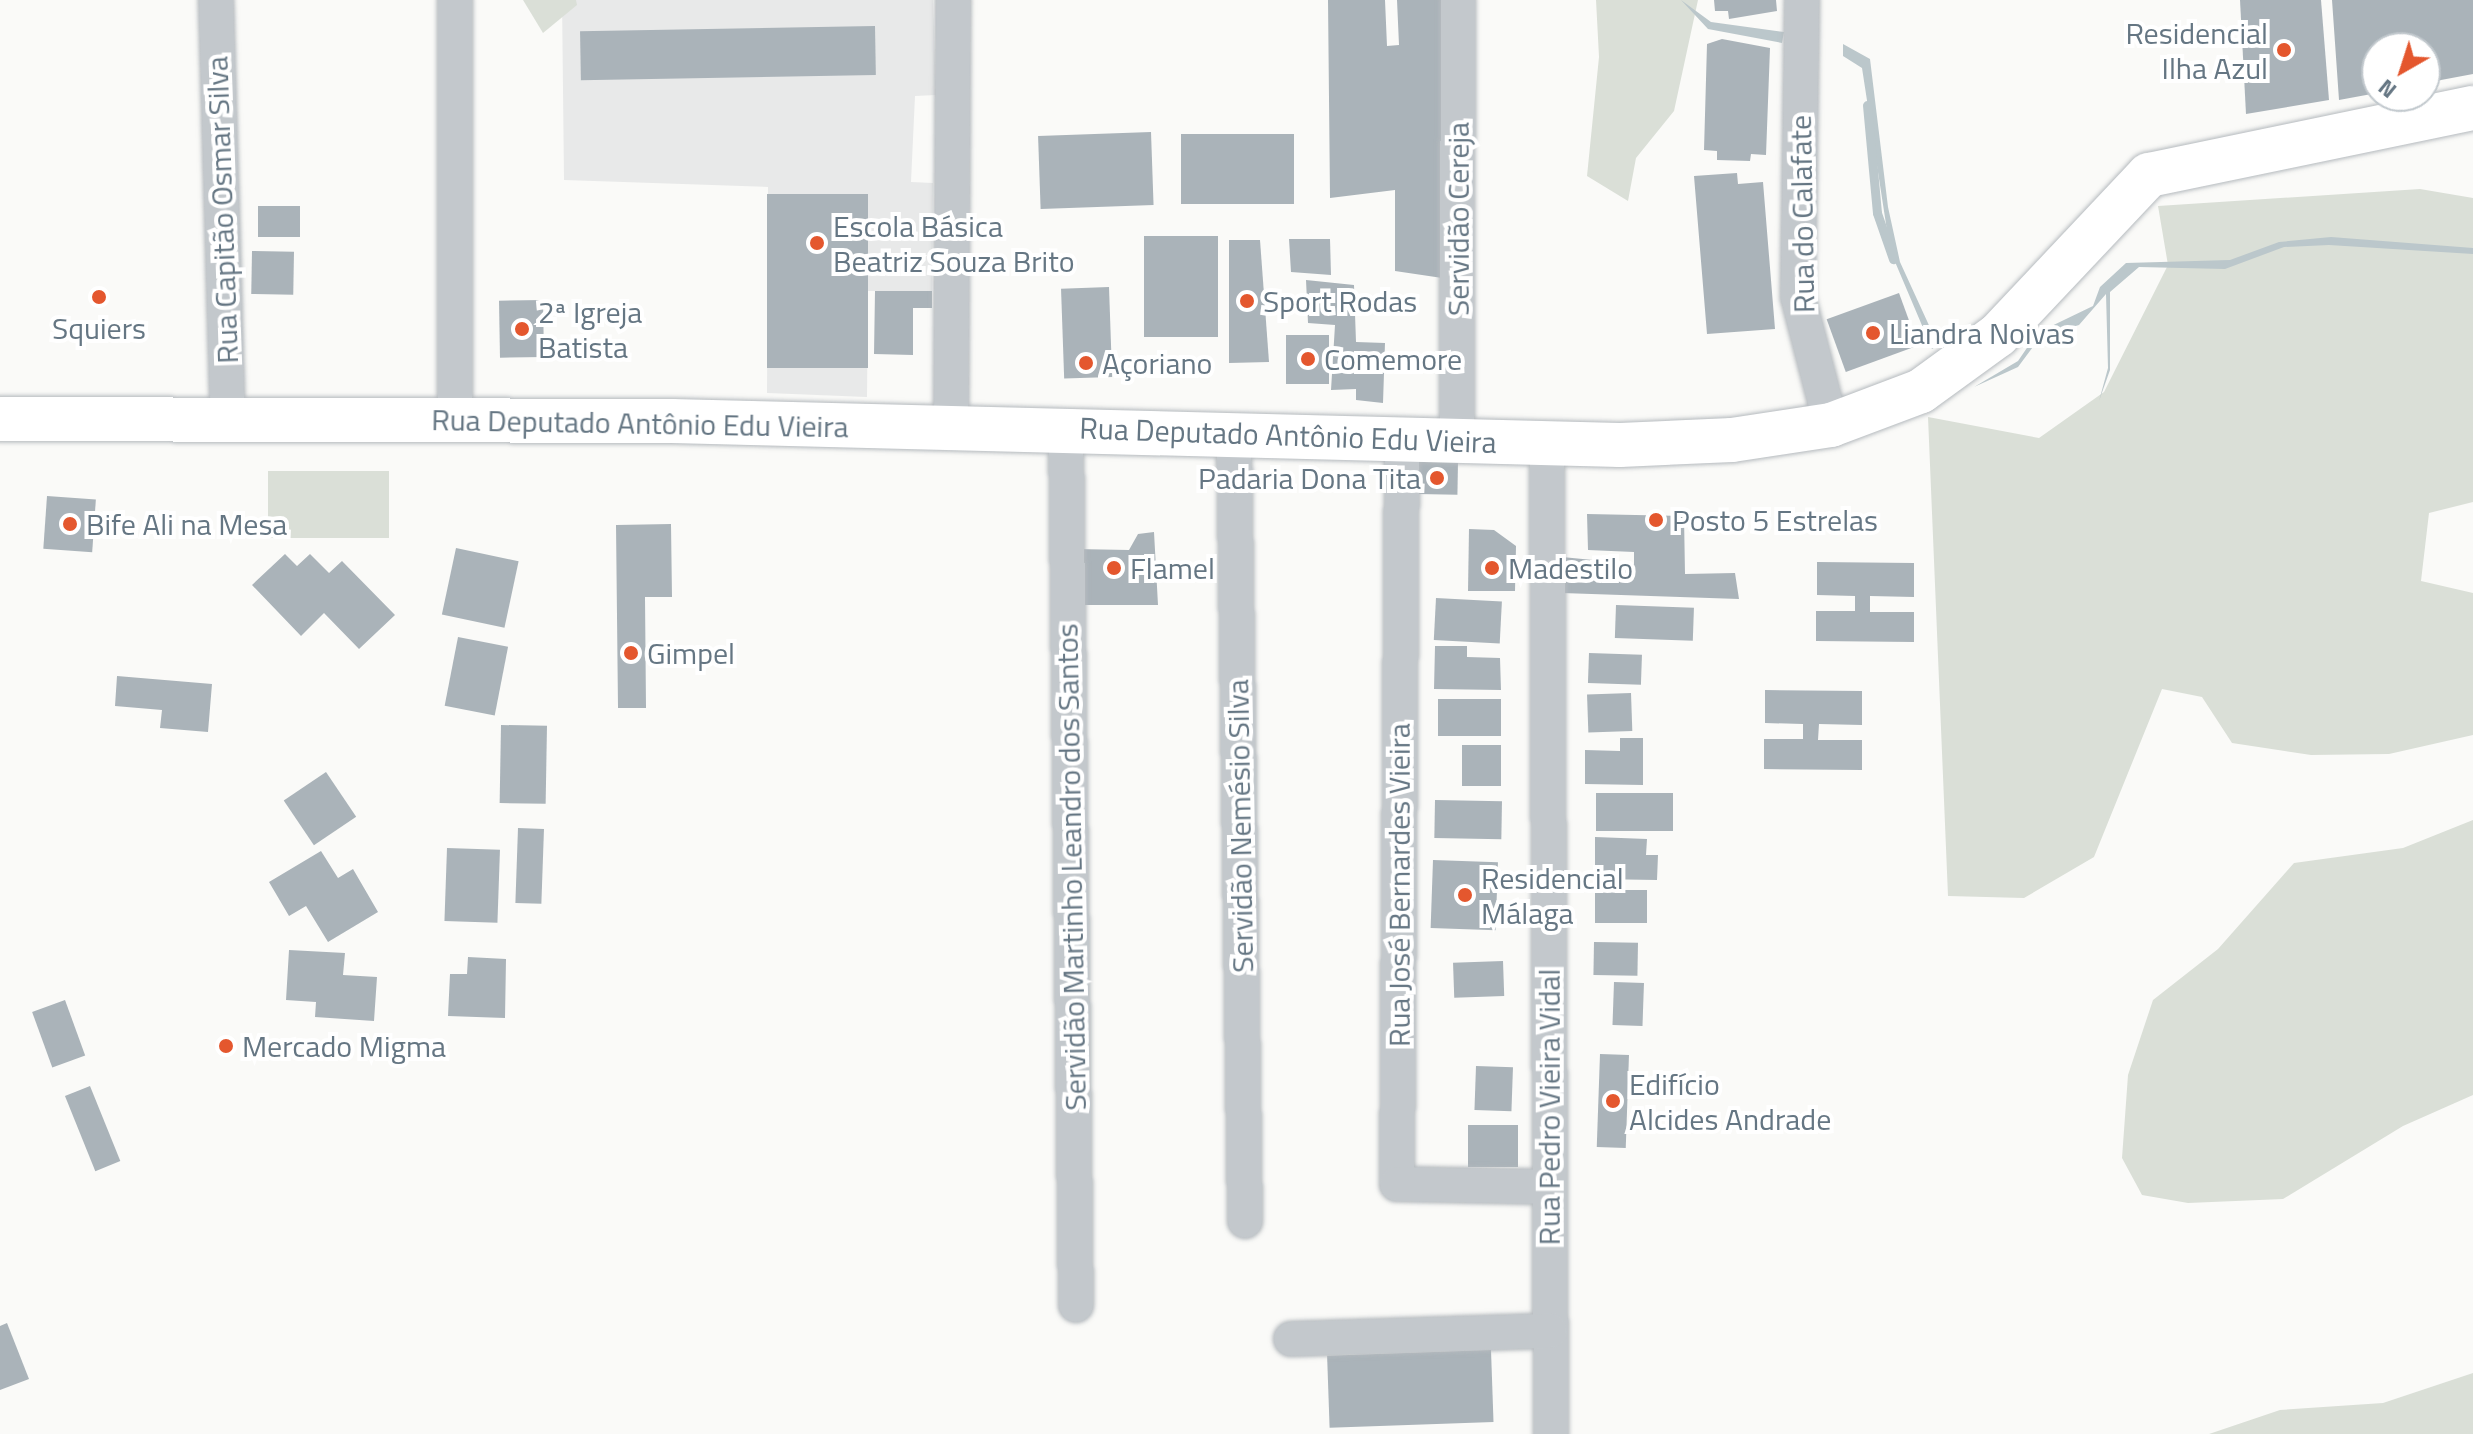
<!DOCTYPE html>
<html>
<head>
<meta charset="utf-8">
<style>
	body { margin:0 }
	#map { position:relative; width:2473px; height:1434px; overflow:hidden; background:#fafaf8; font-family:"Titillium Web",sans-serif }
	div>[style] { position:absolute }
	.built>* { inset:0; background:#e8e9e9 }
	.green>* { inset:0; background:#dadfd7; transform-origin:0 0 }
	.water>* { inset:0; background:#bbc7cb }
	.stream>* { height:9px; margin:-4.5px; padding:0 4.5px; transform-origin:4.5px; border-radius:4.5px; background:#bbc7cb }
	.building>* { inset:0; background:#aab3b9; transform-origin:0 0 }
	.roads { filter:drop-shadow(0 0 2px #b5babe) drop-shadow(0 0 2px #b5babe) }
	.minor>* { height:34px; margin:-17px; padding:0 17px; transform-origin:17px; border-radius:17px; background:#c3c8cc }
	.primary>* { height:44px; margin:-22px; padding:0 22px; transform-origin:22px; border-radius:22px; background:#fff }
	.dots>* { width:22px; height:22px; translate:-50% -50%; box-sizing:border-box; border:4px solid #fff; border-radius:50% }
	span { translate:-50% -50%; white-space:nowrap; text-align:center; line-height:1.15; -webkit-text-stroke:8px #fff; paint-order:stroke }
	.poi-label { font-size:30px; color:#657683 }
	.right { translate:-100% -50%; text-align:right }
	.left { translate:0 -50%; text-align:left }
	.street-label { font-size:30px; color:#657683 }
	.north { position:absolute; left:2361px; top:32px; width:80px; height:80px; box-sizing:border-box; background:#fff; border:2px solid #c1c8cd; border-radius:50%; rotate:219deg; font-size:22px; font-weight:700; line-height:32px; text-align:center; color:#657683 }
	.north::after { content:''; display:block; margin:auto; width:28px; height:36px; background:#e4572e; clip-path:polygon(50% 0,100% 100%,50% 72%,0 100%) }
</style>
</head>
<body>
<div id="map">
	<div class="built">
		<i style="clip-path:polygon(562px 0,933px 0,936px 95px,915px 96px,911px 182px,933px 183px,932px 291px,868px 291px,867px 397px,767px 393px,768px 187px,564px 180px)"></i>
	</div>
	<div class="green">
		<i style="clip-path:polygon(523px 0,576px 0,577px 5px,543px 33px)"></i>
		<i style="clip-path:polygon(1596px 0,1698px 0,1674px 111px,1636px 158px,1628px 201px,1587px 176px,1599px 57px)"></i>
		<i style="clip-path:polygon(2420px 189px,2473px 198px,2473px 502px,2429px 513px,2421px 581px,2473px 593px,2473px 735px,2389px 754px,2311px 755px,2232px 743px,2202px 697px,2162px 689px,2094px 857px,2024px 898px,1948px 896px,1928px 417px,2039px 438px,2104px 392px,2168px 265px,2158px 206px)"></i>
		<i style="left:268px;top:471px;width:121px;height:67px"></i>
		<i style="clip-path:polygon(2473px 820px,2473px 1095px,2403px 1126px,2283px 1199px,2188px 1203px,2142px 1195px,2122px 1158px,2128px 1075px,2153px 1000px,2218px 949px,2294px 863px,2403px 848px)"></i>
		<i style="clip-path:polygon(2473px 1373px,2473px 1434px,2209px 1434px,2280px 1410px,2383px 1403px)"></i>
	</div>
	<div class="water">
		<i style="clip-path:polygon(1681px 0,1711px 22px,1784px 32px,1782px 43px,1708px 29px)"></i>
		<i style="clip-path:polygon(1843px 44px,1870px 59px,1888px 207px,1900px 262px,1938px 345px,1932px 349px,1890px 250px,1862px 68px,1843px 56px)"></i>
		<i style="clip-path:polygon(2331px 237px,2473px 248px,2473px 254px,2329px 245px,2284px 247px,2225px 269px,2139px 267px,2110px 292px,2110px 370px,2099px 401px,2108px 368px,2106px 294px,2079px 325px,2041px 336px,2018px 367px,1974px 387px,2018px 361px,2037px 333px,2093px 306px,2100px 287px,2126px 263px,2230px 260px,2279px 242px)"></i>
	</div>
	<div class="stream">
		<i style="left:1867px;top:105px;width:108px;rotate:84.7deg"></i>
		<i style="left:1877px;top:213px;width:49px;rotate:70.8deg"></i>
	</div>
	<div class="building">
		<i style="clip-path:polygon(1328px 0,1385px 0,1387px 46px,1399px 45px,1397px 0,1447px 0,1449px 279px,1395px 271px,1395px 190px,1330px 198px)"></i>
		<i style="clip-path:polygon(1714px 0,1776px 0,1777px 11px,1729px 19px,1728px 11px,1715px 11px)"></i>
		<i style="clip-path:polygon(2240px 0,2321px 0,2329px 100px,2246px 114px)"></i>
		<i style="clip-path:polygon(2332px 0,2473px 0,2473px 74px,2425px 83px,2425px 48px,2377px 48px,2377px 93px,2339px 100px)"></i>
		<i style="left:875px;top:26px;width:49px;height:295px;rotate:89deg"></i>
		<i style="clip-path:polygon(1722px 39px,1770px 48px,1766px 155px,1751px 154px,1750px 161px,1717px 160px,1717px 151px,1704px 150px,1707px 44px)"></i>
		<i style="left:1151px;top:132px;width:73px;height:113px;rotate:88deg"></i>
		<i style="left:1181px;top:134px;width:113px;height:70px"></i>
		<i style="clip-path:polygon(1737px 173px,1738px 184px,1763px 182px,1775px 329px,1707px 334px,1694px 176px)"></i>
		<i style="left:767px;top:194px;width:101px;height:174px"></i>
		<i style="left:258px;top:206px;width:42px;height:31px"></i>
		<i style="left:1144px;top:236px;width:74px;height:101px"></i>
		<i style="clip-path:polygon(1289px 239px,1330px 239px,1331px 275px,1291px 272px)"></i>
		<i style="clip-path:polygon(1229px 240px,1260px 240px,1269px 362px,1229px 363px)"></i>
		<i style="left:252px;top:251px;width:42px;height:43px;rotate:1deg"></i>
		<i style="clip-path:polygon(1306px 280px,1354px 285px,1356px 342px,1385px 343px,1383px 403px,1356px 400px,1356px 389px,1331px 390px,1335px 325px,1308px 323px)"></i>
		<i style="left:1109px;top:287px;width:90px;height:48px;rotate:88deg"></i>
		<i style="clip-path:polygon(875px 291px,932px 291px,932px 308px,913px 308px,913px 355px,874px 354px)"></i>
		<i style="left:1899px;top:293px;width:56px;height:77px;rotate:70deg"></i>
		<i style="left:543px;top:300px;width:57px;height:44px;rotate:89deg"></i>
		<i style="left:1286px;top:335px;width:43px;height:49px"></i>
		<i style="left:1418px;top:461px;width:40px;height:33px;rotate:1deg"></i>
		<i style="left:47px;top:496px;width:49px;height:53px;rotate:4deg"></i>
		<i style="clip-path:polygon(1587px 514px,1684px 516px,1685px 574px,1735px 573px,1739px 599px,1562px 593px,1562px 557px,1634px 564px,1634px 552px,1588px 550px)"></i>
		<i style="clip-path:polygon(671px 524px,672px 597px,645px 597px,646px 708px,618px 708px,616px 525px)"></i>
		<i style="clip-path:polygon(1469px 529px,1494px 530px,1516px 546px,1515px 591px,1468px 591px)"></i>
		<i style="clip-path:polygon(1154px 532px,1158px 605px,1075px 605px,1075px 549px,1129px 550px,1138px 534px)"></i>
		<i style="left:456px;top:548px;width:64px;height:68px;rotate:12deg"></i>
		<i style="clip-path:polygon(285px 554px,297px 566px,310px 554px,329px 573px,342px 561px,395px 615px,359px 649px,324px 613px,301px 636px,252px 585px)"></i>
		<i style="clip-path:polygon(1817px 562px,1914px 563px,1914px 597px,1870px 596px,1870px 612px,1914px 612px,1914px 642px,1816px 641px,1816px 611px,1855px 611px,1855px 596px,1817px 595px)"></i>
		<i style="left:1436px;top:598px;width:66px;height:42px;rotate:3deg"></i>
		<i style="left:1616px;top:605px;width:78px;height:33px;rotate:2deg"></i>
		<i style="left:458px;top:637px;width:51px;height:70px;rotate:11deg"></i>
		<i style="clip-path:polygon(1435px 646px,1467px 646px,1467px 657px,1500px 658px,1501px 690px,1434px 689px)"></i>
		<i style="left:1589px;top:653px;width:53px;height:30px;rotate:2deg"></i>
		<i style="clip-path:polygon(117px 676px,212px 684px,208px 732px,160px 728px,162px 710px,115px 706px)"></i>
		<i style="clip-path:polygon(1765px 690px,1862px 691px,1862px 725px,1819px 724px,1818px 740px,1862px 740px,1862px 770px,1764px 769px,1764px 739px,1803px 739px,1803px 724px,1765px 723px)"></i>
		<i style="left:1631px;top:693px;width:38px;height:44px;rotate:88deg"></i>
		<i style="left:1501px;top:699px;width:37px;height:63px;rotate:90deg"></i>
		<i style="left:501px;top:725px;width:46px;height:78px;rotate:1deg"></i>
		<i style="clip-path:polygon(1620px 738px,1643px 738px,1643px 785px,1585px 784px,1585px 750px,1620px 751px)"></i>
		<i style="left:1462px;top:745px;width:39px;height:41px"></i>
		<i style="left:326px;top:772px;width:54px;height:51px;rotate:56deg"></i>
		<i style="left:1596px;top:793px;width:77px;height:38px"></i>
		<i style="left:1435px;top:800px;width:67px;height:38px;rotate:1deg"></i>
		<i style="left:518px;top:828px;width:26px;height:75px;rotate:2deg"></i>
		<i style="clip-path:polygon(1595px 837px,1647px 839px,1646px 855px,1658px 855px,1657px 880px,1595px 879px)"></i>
		<i style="left:447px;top:848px;width:53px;height:73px;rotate:2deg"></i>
		<i style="clip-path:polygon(321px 851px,338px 878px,353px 869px,378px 912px,328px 942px,306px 906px,289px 916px,269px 882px)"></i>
		<i style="left:1433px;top:860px;width:65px;height:68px;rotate:2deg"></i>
		<i style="left:1647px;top:890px;width:33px;height:52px;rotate:90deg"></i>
		<i style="left:1594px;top:942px;width:44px;height:33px;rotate:1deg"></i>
		<i style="clip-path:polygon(289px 950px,345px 953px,343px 975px,377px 977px,374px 1021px,315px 1017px,316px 1002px,286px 1000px)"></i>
		<i style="clip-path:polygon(468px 957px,506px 959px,505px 1018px,448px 1016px,450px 974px,467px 974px)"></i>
		<i style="left:1503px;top:961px;width:35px;height:50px;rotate:88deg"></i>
		<i style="left:1614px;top:982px;width:30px;height:43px;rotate:2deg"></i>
		<i style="left:65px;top:1000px;width:59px;height:35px;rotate:70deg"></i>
		<i style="left:1600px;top:1054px;width:29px;height:93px;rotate:2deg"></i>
		<i style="left:1476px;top:1066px;width:37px;height:44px;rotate:2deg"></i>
		<i style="left:90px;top:1086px;width:81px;height:27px;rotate:68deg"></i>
		<i style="left:1468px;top:1125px;width:50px;height:42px"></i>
		<i style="clip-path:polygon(7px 1323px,29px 1379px,0 1390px,0 1326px)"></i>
		<i style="left:1491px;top:1350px;width:72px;height:164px;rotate:88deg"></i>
	</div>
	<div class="roads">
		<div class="minor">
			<i style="left:216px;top:0;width:419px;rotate:88.4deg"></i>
			<i style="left:1802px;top:0;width:297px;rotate:90.8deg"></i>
			<i style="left:1798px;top:297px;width:132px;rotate:75.5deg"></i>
			<i style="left:455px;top:420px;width:420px;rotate:-90deg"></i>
			<i style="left:951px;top:428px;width:428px;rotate:-89.7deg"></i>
			<i style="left:1066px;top:429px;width:876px;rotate:89.35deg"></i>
			<i style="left:1234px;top:431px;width:790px;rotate:89.2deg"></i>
			<i style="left:1402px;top:435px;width:749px;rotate:90.38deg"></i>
			<i style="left:1397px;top:1184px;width:152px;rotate:1.1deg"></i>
			<i style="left:1457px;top:438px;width:438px;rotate:-89.9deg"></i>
			<i style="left:1547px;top:443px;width:991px;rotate:89.77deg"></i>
			<i style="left:1291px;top:1339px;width:259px;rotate:-1.8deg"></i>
		</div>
		<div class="primary">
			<i style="left:0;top:419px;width:672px;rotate:0.17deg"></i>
			<i style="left:672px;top:421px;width:948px;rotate:1.45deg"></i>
			<i style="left:1620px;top:445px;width:112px;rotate:-2.6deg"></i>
			<i style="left:1732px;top:440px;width:100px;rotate:-8.6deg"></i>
			<i style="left:1831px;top:425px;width:96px;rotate:-20.7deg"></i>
			<i style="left:1921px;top:391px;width:95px;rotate:-36deg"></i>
			<i style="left:1998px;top:335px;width:220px;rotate:-46.7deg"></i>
			<i style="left:2149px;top:175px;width:331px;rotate:-11.7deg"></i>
		</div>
	</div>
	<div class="dots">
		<i style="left:2284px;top:50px;background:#e4572e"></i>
		<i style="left:817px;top:243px;background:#e4572e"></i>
		<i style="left:99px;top:297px;background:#e4572e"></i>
		<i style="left:1247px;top:301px;background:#e4572e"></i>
		<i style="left:522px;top:329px;background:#e4572e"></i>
		<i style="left:1873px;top:333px;background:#e4572e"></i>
		<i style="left:1308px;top:359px;background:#e4572e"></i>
		<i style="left:1086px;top:363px;background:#e4572e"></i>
		<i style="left:1437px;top:478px;background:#e4572e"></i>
		<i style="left:1656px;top:520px;background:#e4572e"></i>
		<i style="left:70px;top:524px;background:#e4572e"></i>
		<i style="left:1114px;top:568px;background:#e4572e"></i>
		<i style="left:1492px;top:568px;background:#e4572e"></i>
		<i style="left:631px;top:653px;background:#e4572e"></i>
		<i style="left:1465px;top:895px;background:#e4572e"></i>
		<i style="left:226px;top:1046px;background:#e4572e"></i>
		<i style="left:1613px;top:1101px;background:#e4572e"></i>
	</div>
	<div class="poi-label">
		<span class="right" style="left:2268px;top:50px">Residencial<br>Ilha Azul</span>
		<span class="left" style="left:833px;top:243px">Escola Básica<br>Beatriz Souza Brito</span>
		<span class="left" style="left:1263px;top:301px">Sport Rodas</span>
		<span class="left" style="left:538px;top:329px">2ª Igreja<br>Batista</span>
		<span style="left:99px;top:328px">Squiers</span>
		<span class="left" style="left:1889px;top:333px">Liandra Noivas</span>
		<span class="left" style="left:1324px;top:359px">Comemore</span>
		<span class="left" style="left:1102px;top:363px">Açoriano</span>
		<span class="right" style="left:1421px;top:478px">Padaria Dona Tita</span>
		<span class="left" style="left:1672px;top:520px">Posto 5 Estrelas</span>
		<span class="left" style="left:86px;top:524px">Bife Ali na Mesa</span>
		<span class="left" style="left:1130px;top:568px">Flamel</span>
		<span class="left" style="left:1508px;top:568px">Madestilo</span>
		<span class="left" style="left:647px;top:653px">Gimpel</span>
		<span class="left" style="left:1481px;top:895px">Residencial<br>Málaga</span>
		<span class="left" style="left:242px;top:1046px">Mercado Migma</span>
		<span class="left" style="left:1629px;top:1101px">Edifício<br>Alcides Andrade</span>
	</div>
	<div class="street-label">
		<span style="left:222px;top:210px;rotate:-92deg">Rua Capitão Osmar Silva</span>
		<span style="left:1802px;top:214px;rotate:-91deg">Rua do Calafate</span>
		<span style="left:1458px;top:219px;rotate:-90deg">Servidão Cereja</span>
		<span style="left:640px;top:423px;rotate:1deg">Rua Deputado Antônio Edu Vieira</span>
		<span style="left:1288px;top:435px;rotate:2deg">Rua Deputado Antônio Edu Vieira</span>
		<span style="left:1240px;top:826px;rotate:-91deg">Servidão Nemésio Silva</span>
		<span style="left:1071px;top:867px;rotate:-91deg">Servidão Martinho Leandro dos Santos</span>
		<span style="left:1399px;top:885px;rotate:-90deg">Rua José Bernardes Vieira</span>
		<span style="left:1549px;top:1107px;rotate:-90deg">Rua Pedro Vieira Vidal</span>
	</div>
	<div class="north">N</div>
</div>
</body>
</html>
